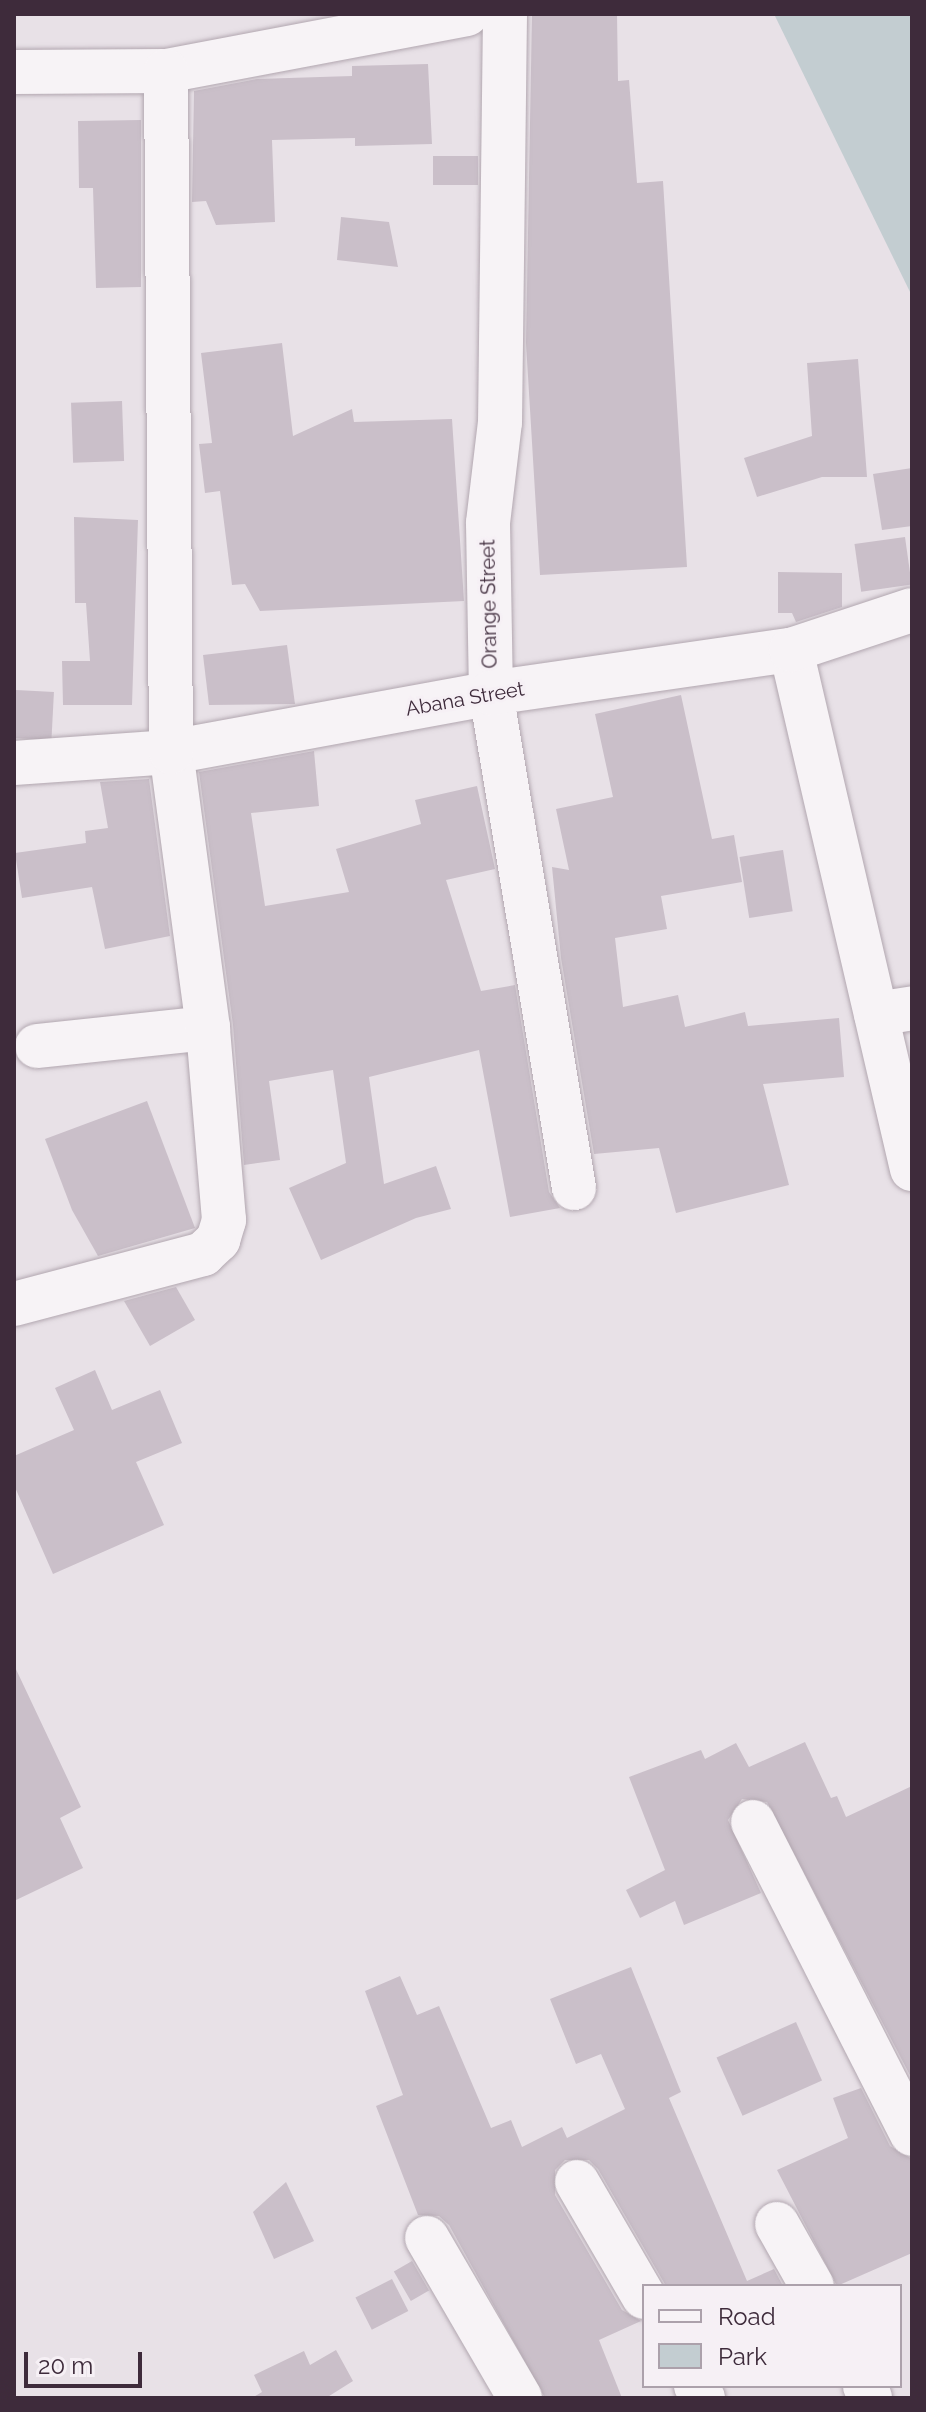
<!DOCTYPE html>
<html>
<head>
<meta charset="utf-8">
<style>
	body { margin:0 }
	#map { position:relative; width:926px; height:2412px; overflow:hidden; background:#e8e1e7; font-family:Raleway,sans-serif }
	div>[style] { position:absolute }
	.green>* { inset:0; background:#c3cdd1 }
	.building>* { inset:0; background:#cabfc9; transform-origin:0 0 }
	.roads { filter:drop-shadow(0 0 2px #b2a7b0) drop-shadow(0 0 2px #b2a7b0) }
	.street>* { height:44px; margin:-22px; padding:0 22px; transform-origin:22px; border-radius:22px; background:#f7f3f6 }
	span { translate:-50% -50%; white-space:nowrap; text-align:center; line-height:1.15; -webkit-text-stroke:6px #f6f0f5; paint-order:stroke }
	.street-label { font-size:20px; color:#3e2b3b }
	.frame { position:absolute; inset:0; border:16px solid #3e2b3b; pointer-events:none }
	.legend { position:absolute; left:642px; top:2284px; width:260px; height:104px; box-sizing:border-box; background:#f6f0f5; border:2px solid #aca1ab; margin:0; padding:10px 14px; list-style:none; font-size:24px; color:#3e2b3b }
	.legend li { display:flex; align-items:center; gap:16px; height:40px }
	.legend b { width:40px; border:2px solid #aca1ab }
	.scale { position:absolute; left:24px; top:2352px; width:118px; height:36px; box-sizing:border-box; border:4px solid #3e2b3b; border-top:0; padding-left:10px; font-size:24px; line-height:28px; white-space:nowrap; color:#3e2b3b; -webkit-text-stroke:6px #f6f0f5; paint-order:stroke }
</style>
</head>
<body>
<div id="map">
	<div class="green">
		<i style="clip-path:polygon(774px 14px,912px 14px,912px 296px)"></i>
	</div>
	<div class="building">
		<i style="clip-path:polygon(532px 14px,617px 14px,618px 81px,629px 80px,637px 183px,663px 181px,687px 567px,540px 575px,526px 343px)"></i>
		<i style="clip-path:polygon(428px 64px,432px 144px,355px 146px,355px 138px,272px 140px,275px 222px,216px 225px,206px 201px,192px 202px,194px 91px,257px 79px,352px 76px,352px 66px)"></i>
		<i style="clip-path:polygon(141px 120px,141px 287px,96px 288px,93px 188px,79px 188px,78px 121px)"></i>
		<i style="left:478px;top:156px;width:29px;height:45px;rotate:90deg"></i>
		<i style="clip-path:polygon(341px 217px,389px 222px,398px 267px,337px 260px)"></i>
		<i style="clip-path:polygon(282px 343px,293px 436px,352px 409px,354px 422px,452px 419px,464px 601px,260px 611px,245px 584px,232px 585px,220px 491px,205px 493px,199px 444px,212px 443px,201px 353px)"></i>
		<i style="clip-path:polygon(858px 359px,867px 477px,822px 477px,757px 497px,744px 458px,812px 436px,807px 363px)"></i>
		<i style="left:122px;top:401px;width:60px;height:51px;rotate:88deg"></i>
		<i style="clip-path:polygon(912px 468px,912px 526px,882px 530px,873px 474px)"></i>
		<i style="clip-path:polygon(74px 517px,138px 520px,132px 705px,63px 705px,62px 661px,90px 661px,86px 603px,75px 603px)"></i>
		<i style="left:905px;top:537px;width:48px;height:51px;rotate:82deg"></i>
		<i style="clip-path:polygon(778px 572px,842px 573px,842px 607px,796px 622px,792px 613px,778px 613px)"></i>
		<i style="clip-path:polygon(287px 645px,295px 704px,209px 705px,203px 655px)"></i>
		<i style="left:16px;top:690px;width:38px;height:48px;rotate:3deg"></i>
		<i style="clip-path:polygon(681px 695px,712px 839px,734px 835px,742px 882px,661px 896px,667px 929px,615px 938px,623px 1007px,678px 995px,685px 1027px,745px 1012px,748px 1026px,839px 1018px,844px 1077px,763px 1084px,789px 1185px,676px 1213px,659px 1148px,594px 1154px,561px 958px,552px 867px,569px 870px,556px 809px,613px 797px,595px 714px)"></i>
		<i style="clip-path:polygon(314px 751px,319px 806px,251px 813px,265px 906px,349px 892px,336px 849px,421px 824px,415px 800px,477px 786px,495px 869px,446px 880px,481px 991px,515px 985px,549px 1192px,560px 1208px,510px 1217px,479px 1050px,369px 1077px,384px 1184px,436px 1166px,451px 1209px,416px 1218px,321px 1260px,289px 1188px,346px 1163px,333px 1070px,269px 1081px,280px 1160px,244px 1165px,233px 1025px,199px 772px)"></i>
		<i style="clip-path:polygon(149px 779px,170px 936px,105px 949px,92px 887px,22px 898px,15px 853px,86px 843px,85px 831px,108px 828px,100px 782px)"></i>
		<i style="left:783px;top:850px;width:62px;height:44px;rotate:81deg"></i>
		<i style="clip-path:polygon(147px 1101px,195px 1228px,98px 1256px,72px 1210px,45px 1139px)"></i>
		<i style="clip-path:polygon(176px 1287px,195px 1320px,150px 1346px,124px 1301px)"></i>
		<i style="clip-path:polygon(95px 1370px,112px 1410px,160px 1390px,182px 1443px,136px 1462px,164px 1525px,53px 1574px,14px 1485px,14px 1456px,74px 1430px,55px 1388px)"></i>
		<i style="clip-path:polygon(14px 1665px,81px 1807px,60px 1818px,83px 1868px,14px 1901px)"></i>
		<i style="clip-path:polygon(805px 1742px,831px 1798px,837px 1796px,846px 1817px,912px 1786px,912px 2079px,767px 1802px,742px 1799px,728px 1820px,761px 1893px,684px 1925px,675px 1901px,640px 1918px,626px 1890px,665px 1870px,629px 1777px,701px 1750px,705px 1759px,736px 1743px,749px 1767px)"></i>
		<i style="clip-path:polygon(631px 1967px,681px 2092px,669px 2098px,747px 2281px,774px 2269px,783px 2286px,666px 2286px,598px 2169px,589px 2160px,565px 2160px,555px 2170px,555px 2195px,622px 2310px,641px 2321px,599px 2340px,622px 2398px,545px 2398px,449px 2225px,439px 2216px,418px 2215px,376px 2106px,403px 2095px,365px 1991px,400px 1976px,417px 2015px,439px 2006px,491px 2128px,511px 2120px,522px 2147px,562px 2127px,567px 2138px,625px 2109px,601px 2054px,576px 2064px,550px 1999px)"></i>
		<i style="left:796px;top:2022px;width:64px;height:87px;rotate:66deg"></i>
		<i style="clip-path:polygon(861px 2088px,890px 2146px,912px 2159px,912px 2253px,837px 2286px,777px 2170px,848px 2138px,833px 2098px)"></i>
		<i style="clip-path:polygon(286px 2182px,314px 2241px,274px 2259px,253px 2212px)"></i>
		<i style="left:412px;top:2261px;width:34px;height:21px;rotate:60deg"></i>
		<i style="left:392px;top:2279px;width:36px;height:41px;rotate:63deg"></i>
		<i style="clip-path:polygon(336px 2350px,353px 2381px,326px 2398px,252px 2398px,262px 2392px,254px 2375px,304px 2351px,310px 2365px)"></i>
	</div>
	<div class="roads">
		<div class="street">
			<i style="left:505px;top:14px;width:408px;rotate:90.7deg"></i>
			<i style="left:500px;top:422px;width:102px;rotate:96.8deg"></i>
			<i style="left:488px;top:523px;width:170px;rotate:89deg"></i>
			<i style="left:491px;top:693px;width:502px;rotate:80.48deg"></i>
			<i style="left:14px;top:72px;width:152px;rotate:-0.4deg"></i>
			<i style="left:166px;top:71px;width:306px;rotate:-10.7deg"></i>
			<i style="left:791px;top:650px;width:533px;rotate:76.88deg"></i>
			<i style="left:14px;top:763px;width:157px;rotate:-4deg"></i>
			<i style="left:171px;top:752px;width:325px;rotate:-10.4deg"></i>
			<i style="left:491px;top:693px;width:303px;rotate:-8.2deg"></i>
			<i style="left:791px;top:650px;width:127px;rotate:-18.3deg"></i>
			<i style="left:876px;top:1014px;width:36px;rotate:-9deg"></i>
			<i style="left:37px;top:1046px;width:172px;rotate:-6deg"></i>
			<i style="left:14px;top:1304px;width:196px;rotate:-14.8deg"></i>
			<i style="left:203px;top:1254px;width:21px;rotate:-43deg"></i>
			<i style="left:218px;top:1240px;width:21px;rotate:-73deg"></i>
			<i style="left:224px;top:1220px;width:193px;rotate:-94.8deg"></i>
			<i style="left:208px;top:1028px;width:278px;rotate:-97.6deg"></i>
			<i style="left:171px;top:752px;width:681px;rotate:-90.42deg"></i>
			<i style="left:753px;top:1822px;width:350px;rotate:63deg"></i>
			<i style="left:577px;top:2182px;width:133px;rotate:59.8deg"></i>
			<i style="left:777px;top:2224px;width:71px;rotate:60.6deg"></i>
			<i style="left:427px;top:2238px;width:185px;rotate:59.8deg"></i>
			<i style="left:696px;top:2386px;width:14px;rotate:60deg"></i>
			<i style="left:865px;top:2386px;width:13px;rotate:67deg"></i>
		</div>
	</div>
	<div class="street-label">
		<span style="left:489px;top:604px;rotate:-91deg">Orange Street</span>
		<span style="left:465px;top:699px;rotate:-10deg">Abana Street</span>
	</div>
	<div class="frame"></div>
	<ul class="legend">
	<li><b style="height:10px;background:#f7f3f6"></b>Road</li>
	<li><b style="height:22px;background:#c3cdd1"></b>Park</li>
	</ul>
	<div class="scale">20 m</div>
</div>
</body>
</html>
